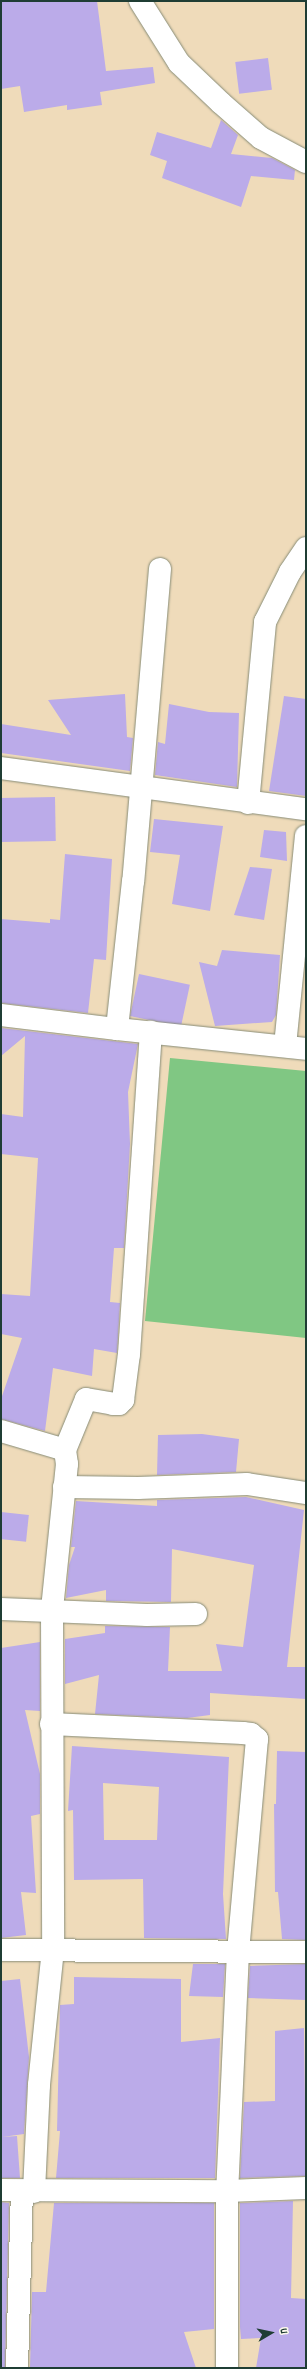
<!DOCTYPE html>
<html>
<head>
<meta charset="utf-8">
<style>
	body { margin:0 }
	#map { position:relative; width:307px; height:2369px; overflow:hidden; background:#efdbba; font-family:Dekko,sans-serif }
	div>[style] { position:absolute }
	.green>* { inset:0; background:#80c783 }
	.building>* { inset:0; background:#bbabe9; transform-origin:0 0 }
	.roads { filter:drop-shadow(0 0 1px #878c77) drop-shadow(0 0 1px #878c77) }
	.minor>* { height:22px; margin:-11px; padding:0 11px; transform-origin:11px; border-radius:11px; background:#fff }
	span { translate:-50% -50%; white-space:nowrap; text-align:center; line-height:1.15; -webkit-text-stroke:3px #fbf7ec; paint-order:stroke }
	.frame { position:absolute; inset:0; border:2px solid #1f3d34; pointer-events:none }
	.north { position:absolute; left:251px; top:2313px; width:40px; height:40px; -webkit-text-stroke:3px #fbf7ec; paint-order:stroke; rotate:81deg; font-size:11px; font-weight:700; line-height:16px; text-align:center; color:#1f3d34 }
	.north::after { content:''; display:block; margin:auto; width:14px; height:18px; background:#1f3d34; clip-path:polygon(50% 0,100% 100%,50% 72%,0 100%) }
</style>
</head>
<body>
<div id="map">
	<div class="green">
		<i style="clip-path:polygon(170px 1058px,306px 1071px,306px 1338px,145px 1321px)"></i>
	</div>
	<div class="building">
		<i style="clip-path:polygon(1px 1px,97px 1px,106px 71px,153px 67px,155px 83px,100px 92px,102px 105px,67px 110px,67px 105px,24px 112px,20px 86px,1px 89px)"></i>
		<i style="left:268px;top:58px;width:32px;height:33px;rotate:83deg"></i>
		<i style="clip-path:polygon(221px 120px,238px 135px,231px 154px,272px 158px,295px 170px,294px 180px,251px 176px,241px 207px,162px 178px,167px 161px,150px 155px,157px 132px,211px 148px)"></i>
		<i style="clip-path:polygon(125px 694px,127px 737px,133px 738px,130px 771px,1px 753px,1px 724px,71px 735px,48px 700px)"></i>
		<i style="clip-path:polygon(284px 696px,306px 699px,306px 796px,269px 791px)"></i>
		<i style="clip-path:polygon(169px 704px,209px 712px,239px 713px,237px 787px,155px 775px,158px 742px,165px 744px)"></i>
		<i style="left:55px;top:797px;width:44px;height:54px;rotate:89deg"></i>
		<i style="clip-path:polygon(154px 819px,223px 826px,210px 911px,172px 904px,180px 855px,150px 852px)"></i>
		<i style="clip-path:polygon(264px 830px,286px 832px,287px 861px,260px 857px)"></i>
		<i style="clip-path:polygon(65px 854px,112px 859px,106px 960px,94px 959px,88px 1013px,1px 1003px,1px 919px,50px 923px,50px 919px,60px 920px)"></i>
		<i style="clip-path:polygon(250px 867px,272px 869px,264px 920px,234px 915px)"></i>
		<i style="clip-path:polygon(222px 950px,280px 955px,276px 1015px,272px 1022px,215px 1026px,199px 962px,217px 966px)"></i>
		<i style="left:139px;top:974px;width:52px;height:43px;rotate:12deg"></i>
		<i style="clip-path:polygon(1px 1028px,138px 1044px,128px 1092px,130px 1144px,124px 1248px,114px 1248px,110px 1302px,120px 1303px,117px 1353px,94px 1349px,92px 1376px,53px 1368px,45px 1431px,1px 1419px,1px 1399px,22px 1338px,1px 1334px,1px 1294px,30px 1296px,38px 1158px,1px 1154px,1px 1114px,23px 1117px,25px 1036px,1px 1056px)"></i>
		<i style="clip-path:polygon(202px 1434px,239px 1439px,236px 1472px,157px 1475px,158px 1435px)"></i>
		<i style="clip-path:polygon(246px 1497px,304px 1510px,287px 1667px,306px 1667px,306px 1699px,210px 1693px,210px 1715px,187px 1718px,95px 1714px,99px 1675px,65px 1684px,65px 1639px,105px 1633px,105px 1626px,170px 1627px,168px 1671px,222px 1671px,216px 1644px,243px 1647px,254px 1565px,172px 1549px,171px 1602px,106px 1601px,106px 1590px,66px 1598px,69px 1565px,75px 1547px,71px 1547px,76px 1501px,157px 1506px,157px 1500px)"></i>
		<i style="left:1px;top:1512px;width:28px;height:27px;rotate:6deg"></i>
		<i style="clip-path:polygon(40px 1642px,40px 1711px,25px 1710px,40px 1774px,40px 1814px,31px 1816px,36px 1893px,21px 1892px,26px 1935px,1px 1938px,1px 1648px)"></i>
		<i style="clip-path:polygon(evenodd,72px 1746px,229px 1757px,223px 1894px,226px 1939px,144px 1938px,143px 1879px,74px 1880px,73px 1810px,68px 1811px,72px 1746px,103px 1783px,159px 1787px,157px 1840px,104px 1840px,103px 1783px)"></i>
		<i style="clip-path:polygon(277px 1751px,306px 1752px,306px 1940px,282px 1939px,278px 1892px,275px 1892px,274px 1804px,276px 1804px)"></i>
		<i style="clip-path:polygon(193px 1964px,225px 1964px,223px 1997px,189px 1996px)"></i>
		<i style="clip-path:polygon(306px 1964px,306px 2000px,248px 1998px,250px 1966px)"></i>
		<i style="clip-path:polygon(74px 1977px,181px 1979px,181px 2042px,220px 2038px,215px 2178px,56px 2178px,60px 2131px,57px 2131px,60px 2005px,74px 2004px)"></i>
		<i style="clip-path:polygon(20px 1979px,29px 2057px,24px 2134px,2px 2137px,17px 2136px,20px 2178px,1px 2178px,1px 1981px)"></i>
		<i style="clip-path:polygon(304px 2028px,306px 2176px,240px 2178px,244px 2102px,275px 2101px,275px 2031px)"></i>
		<i style="clip-path:polygon(293px 2201px,291px 2298px,306px 2299px,306px 2368px,256px 2368px,261px 2338px,241px 2339px,240px 2327px,240px 2203px)"></i>
		<i style="clip-path:polygon(1px 2202px,9px 2203px,5px 2368px,1px 2368px)"></i>
		<i style="clip-path:polygon(54px 2203px,214px 2203px,214px 2329px,184px 2332px,196px 2368px,30px 2368px,32px 2292px,46px 2292px)"></i>
	</div>
	<div class="roads">
		<div class="minor">
			<i style="left:140px;top:1px;width:73px;rotate:57.8deg"></i>
			<i style="left:179px;top:63px;width:58px;rotate:43.6deg"></i>
			<i style="left:221px;top:103px;width:53px;rotate:41.2deg"></i>
			<i style="left:261px;top:138px;width:51px;rotate:28.1deg"></i>
			<i style="left:160px;top:569px;width:313px;rotate:94.9deg"></i>
			<i style="left:133px;top:881px;width:149px;rotate:96.2deg"></i>
			<i style="left:117px;top:1029px;width:190px;rotate:6deg"></i>
			<i style="left:1px;top:768px;width:308px;rotate:7.7deg"></i>
			<i style="left:248px;top:803px;width:182px;rotate:-84.6deg"></i>
			<i style="left:265px;top:622px;width:56px;rotate:-63.4deg"></i>
			<i style="left:290px;top:572px;width:29px;rotate:-56deg"></i>
			<i style="left:1px;top:1015px;width:117px;rotate:6.9deg"></i>
			<i style="left:285px;top:1046px;width:211px;rotate:-84.3deg"></i>
			<i style="left:1px;top:1431px;width:67px;rotate:16.5deg"></i>
			<i style="left:65px;top:1450px;width:14px;rotate:82deg"></i>
			<i style="left:67px;top:1464px;width:147px;rotate:95.9deg"></i>
			<i style="left:52px;top:1610px;width:339px;rotate:89.8deg"></i>
			<i style="left:53px;top:1949px;width:137px;rotate:95.9deg"></i>
			<i style="left:39px;top:2085px;width:107px;rotate:92.7deg"></i>
			<i style="left:65px;top:1450px;width:55px;rotate:-67.6deg"></i>
			<i style="left:86px;top:1399px;width:27px;rotate:10deg"></i>
			<i style="left:113px;top:1404px;width:6px"></i>
			<i style="left:119px;top:1404px;width:6px;rotate:-45deg"></i>
			<i style="left:123px;top:1400px;width:46px;rotate:-82.6deg"></i>
			<i style="left:129px;top:1354px;width:323px;rotate:-86.1deg"></i>
			<i style="left:64px;top:1487px;width:74px;rotate:0.8deg"></i>
			<i style="left:138px;top:1488px;width:109px;rotate:-2.1deg"></i>
			<i style="left:247px;top:1484px;width:60px;rotate:8.7deg"></i>
			<i style="left:1px;top:1609px;width:146px;rotate:2.4deg"></i>
			<i style="left:147px;top:1615px;width:49px;rotate:-1.2deg"></i>
			<i style="left:51px;top:1724px;width:192px;rotate:2.7deg"></i>
			<i style="left:243px;top:1733px;width:8px;rotate:7deg"></i>
			<i style="left:251px;top:1734px;width:8px;rotate:40deg"></i>
			<i style="left:257px;top:1739px;width:214px;rotate:95.1deg"></i>
			<i style="left:238px;top:1952px;width:239px;rotate:92.6deg"></i>
			<i style="left:227px;top:2191px;width:177px;rotate:90deg"></i>
			<i style="left:1px;top:1950px;width:305px;rotate:0.4deg"></i>
			<i style="left:1px;top:2190px;width:226px;rotate:0.3deg"></i>
			<i style="left:227px;top:2191px;width:79px;rotate:-2.2deg"></i>
			<i style="left:17px;top:2368px;width:177px;rotate:-88.4deg"></i>
		</div>
	</div>
	<div class="frame"></div>
	<div class="north">U</div>
</div>
</body>
</html>
